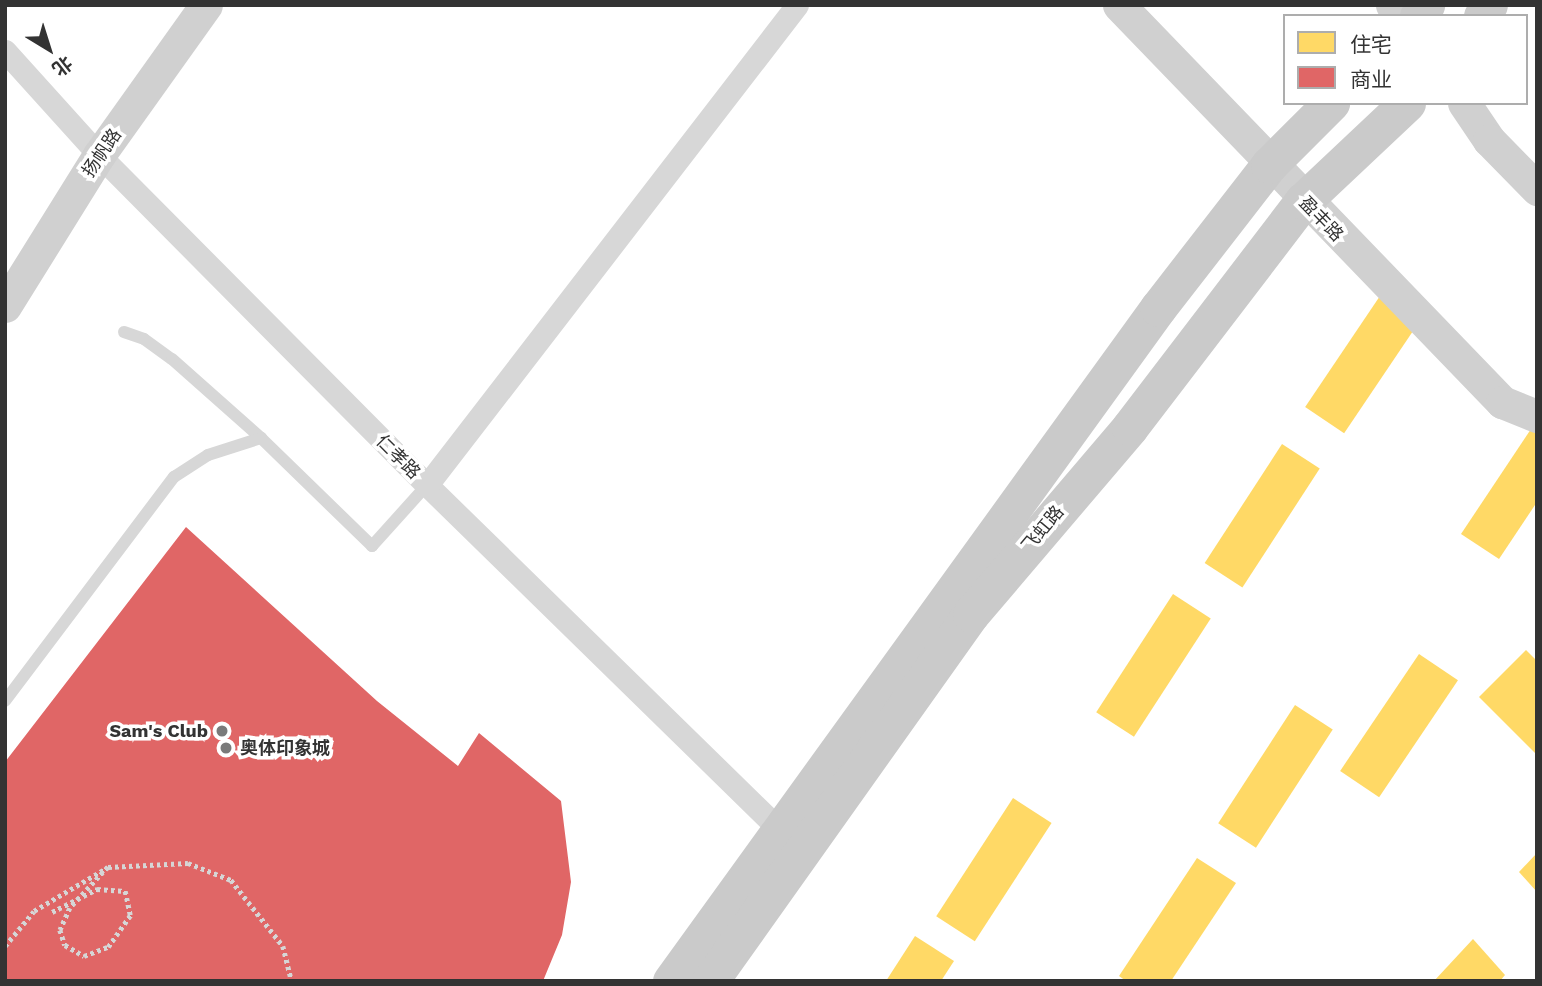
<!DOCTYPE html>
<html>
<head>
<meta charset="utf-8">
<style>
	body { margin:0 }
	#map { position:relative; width:1542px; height:986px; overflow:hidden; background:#fff; font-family:"Work Sans","Noto Sans SC",sans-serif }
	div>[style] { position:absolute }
	.homes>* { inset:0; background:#ffd966; transform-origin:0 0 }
	.shops>* { inset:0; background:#e06666 }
	.path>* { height:4.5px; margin-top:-2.25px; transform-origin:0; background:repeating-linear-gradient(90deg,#d6d6d6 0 3.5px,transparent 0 7px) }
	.lane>* { height:12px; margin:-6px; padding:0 6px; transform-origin:6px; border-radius:6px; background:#d7d7d7 }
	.street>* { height:23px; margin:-11.5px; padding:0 11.5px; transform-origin:11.5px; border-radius:11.5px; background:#d7d7d7 }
	.secondary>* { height:33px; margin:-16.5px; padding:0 16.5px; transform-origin:16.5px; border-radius:16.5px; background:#d0d0d0 }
	.primary>* { height:37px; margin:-18.5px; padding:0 18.5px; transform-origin:18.5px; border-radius:18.5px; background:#cacaca }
	.path-bridge>* { height:4.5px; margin-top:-2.25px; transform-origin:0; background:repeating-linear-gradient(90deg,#d6d6d6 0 3.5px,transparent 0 7px) }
	.dots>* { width:19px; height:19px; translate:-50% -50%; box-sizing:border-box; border:4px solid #fff; border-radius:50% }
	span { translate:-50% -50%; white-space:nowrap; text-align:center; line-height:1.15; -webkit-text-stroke:7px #fff; paint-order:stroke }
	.street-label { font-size:18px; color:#333 }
	.poi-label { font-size:18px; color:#333; font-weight:700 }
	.right { translate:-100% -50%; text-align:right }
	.left { translate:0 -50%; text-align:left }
	.frame { position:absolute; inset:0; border:7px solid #333; pointer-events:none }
	.legend { position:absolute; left:1283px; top:14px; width:245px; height:91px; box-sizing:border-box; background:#fff; border:2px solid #adadad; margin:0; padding:9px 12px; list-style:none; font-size:21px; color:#333 }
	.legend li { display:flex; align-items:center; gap:14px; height:35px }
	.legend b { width:35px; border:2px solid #adadad }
	.north { position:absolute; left:14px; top:14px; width:70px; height:70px; -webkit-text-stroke:5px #fff; paint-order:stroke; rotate:142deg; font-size:19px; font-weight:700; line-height:28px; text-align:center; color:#333 }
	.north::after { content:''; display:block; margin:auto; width:24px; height:32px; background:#333; clip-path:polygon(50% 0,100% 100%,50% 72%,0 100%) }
</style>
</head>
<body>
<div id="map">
	<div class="homes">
		<i style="left:1384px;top:290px;width:47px;height:141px;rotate:34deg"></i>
		<i style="clip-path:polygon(1537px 420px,1537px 502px,1499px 559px,1461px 534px)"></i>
		<i style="left:1282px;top:444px;width:45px;height:142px;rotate:33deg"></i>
		<i style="left:1173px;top:594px;width:45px;height:141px;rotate:33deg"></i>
		<i style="clip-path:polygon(1526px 650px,1537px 661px,1537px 755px,1479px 697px)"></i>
		<i style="left:1419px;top:654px;width:47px;height:141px;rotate:34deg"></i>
		<i style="left:1295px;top:705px;width:45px;height:141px;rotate:33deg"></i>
		<i style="left:1013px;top:798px;width:46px;height:141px;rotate:33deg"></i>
		<i style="clip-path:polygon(1537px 853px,1537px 892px,1519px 872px)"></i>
		<i style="clip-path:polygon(1197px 858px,1236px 883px,1171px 981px,1126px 981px,1119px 976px)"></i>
		<i style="clip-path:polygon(915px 936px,954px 961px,941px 981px,886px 981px)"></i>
		<i style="clip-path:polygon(1473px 939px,1505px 975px,1500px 981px,1434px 981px)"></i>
	</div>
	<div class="shops">
		<i style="clip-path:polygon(186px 527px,377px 701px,458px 766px,479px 733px,561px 801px,571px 882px,562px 935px,543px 981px,5px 981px,5px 762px)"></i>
	</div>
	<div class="path">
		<i style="left:52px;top:912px;width:51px;rotate:-27.1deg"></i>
		<i style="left:97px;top:889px;width:28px;rotate:4deg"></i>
		<i style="left:5px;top:946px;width:45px;rotate:-50.4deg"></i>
		<i style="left:34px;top:911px;width:86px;rotate:-30.7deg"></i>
		<i style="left:108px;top:867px;width:80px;rotate:-2.9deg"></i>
		<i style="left:188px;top:863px;width:46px;rotate:21.6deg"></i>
		<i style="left:231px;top:880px;width:84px;rotate:51.8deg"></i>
		<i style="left:283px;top:946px;width:36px;rotate:76deg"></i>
	</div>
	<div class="lane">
		<i style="left:124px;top:332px;width:21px;rotate:19deg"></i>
		<i style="left:144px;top:339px;width:34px;rotate:36deg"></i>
		<i style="left:172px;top:359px;width:119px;rotate:41.6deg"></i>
		<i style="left:5px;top:701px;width:281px;rotate:-53deg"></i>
		<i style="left:174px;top:477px;width:40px;rotate:-32.9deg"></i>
		<i style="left:208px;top:455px;width:56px;rotate:-17.8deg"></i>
		<i style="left:261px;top:438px;width:155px;rotate:44.2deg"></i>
		<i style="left:372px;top:546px;width:82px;rotate:-48deg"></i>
	</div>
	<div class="street">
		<i style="left:5px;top:51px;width:140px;rotate:47.9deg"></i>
		<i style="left:99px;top:155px;width:465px;rotate:45.2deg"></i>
		<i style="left:427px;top:485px;width:505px;rotate:44.36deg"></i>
		<i style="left:427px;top:485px;width:606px;rotate:-52.37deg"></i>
	</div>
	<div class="secondary">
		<i style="left:1119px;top:5px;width:552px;rotate:46.03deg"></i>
		<i style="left:1502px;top:402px;width:38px;rotate:22deg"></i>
		<i style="left:1392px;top:5px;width:13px;rotate:58deg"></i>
		<i style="left:1464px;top:103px;width:45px;rotate:56deg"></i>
		<i style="left:1489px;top:140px;width:69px;rotate:45.6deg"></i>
		<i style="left:5px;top:306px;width:178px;rotate:-58.1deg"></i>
		<i style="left:99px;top:155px;width:184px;rotate:-54.5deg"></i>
	</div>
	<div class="primary">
		<i style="left:1418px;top:16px;width:14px;rotate:-54deg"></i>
		<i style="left:1482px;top:16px;width:13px;rotate:-58deg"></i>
		<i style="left:671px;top:981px;width:831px;rotate:-54.11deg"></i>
		<i style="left:1158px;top:308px;width:181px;rotate:-52.2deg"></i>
		<i style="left:1269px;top:165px;width:88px;rotate:-45deg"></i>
		<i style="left:710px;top:981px;width:450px;rotate:-54.6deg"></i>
		<i style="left:971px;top:614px;width:245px;rotate:-49.6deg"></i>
		<i style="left:1130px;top:427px;width:285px;rotate:-52.6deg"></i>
		<i style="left:1303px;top:201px;width:143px;rotate:-43.3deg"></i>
	</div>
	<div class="path-bridge">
		<i style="left:108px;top:867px;width:56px;rotate:132.8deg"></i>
		<i style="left:70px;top:908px;width:24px;rotate:114deg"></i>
		<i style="left:60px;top:930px;width:16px;rotate:72deg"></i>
		<i style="left:65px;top:945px;width:22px;rotate:30deg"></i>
		<i style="left:84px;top:956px;width:26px;rotate:-21deg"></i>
		<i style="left:108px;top:947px;width:39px;rotate:-55deg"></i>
		<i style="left:130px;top:915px;width:25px;rotate:-102deg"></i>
	</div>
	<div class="dots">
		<i style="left:222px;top:731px;background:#7a7a7a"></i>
		<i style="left:226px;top:748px;background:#7a7a7a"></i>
	</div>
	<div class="street-label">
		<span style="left:102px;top:153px;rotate:-56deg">扬帆路</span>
		<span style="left:1321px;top:219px;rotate:46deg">盈丰路</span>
		<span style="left:398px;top:457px;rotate:45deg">仁孝路</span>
		<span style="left:1043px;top:529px;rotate:-50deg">飞虹路</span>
	</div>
	<div class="poi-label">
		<span class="right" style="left:208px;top:731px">Sam's Club</span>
		<span class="left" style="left:240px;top:748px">奥体印象城</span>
	</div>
	<div class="frame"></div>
	<ul class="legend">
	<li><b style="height:19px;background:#ffd966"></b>住宅</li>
	<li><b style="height:19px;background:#e06666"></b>商业</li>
	</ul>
	<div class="north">北</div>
</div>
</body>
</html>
